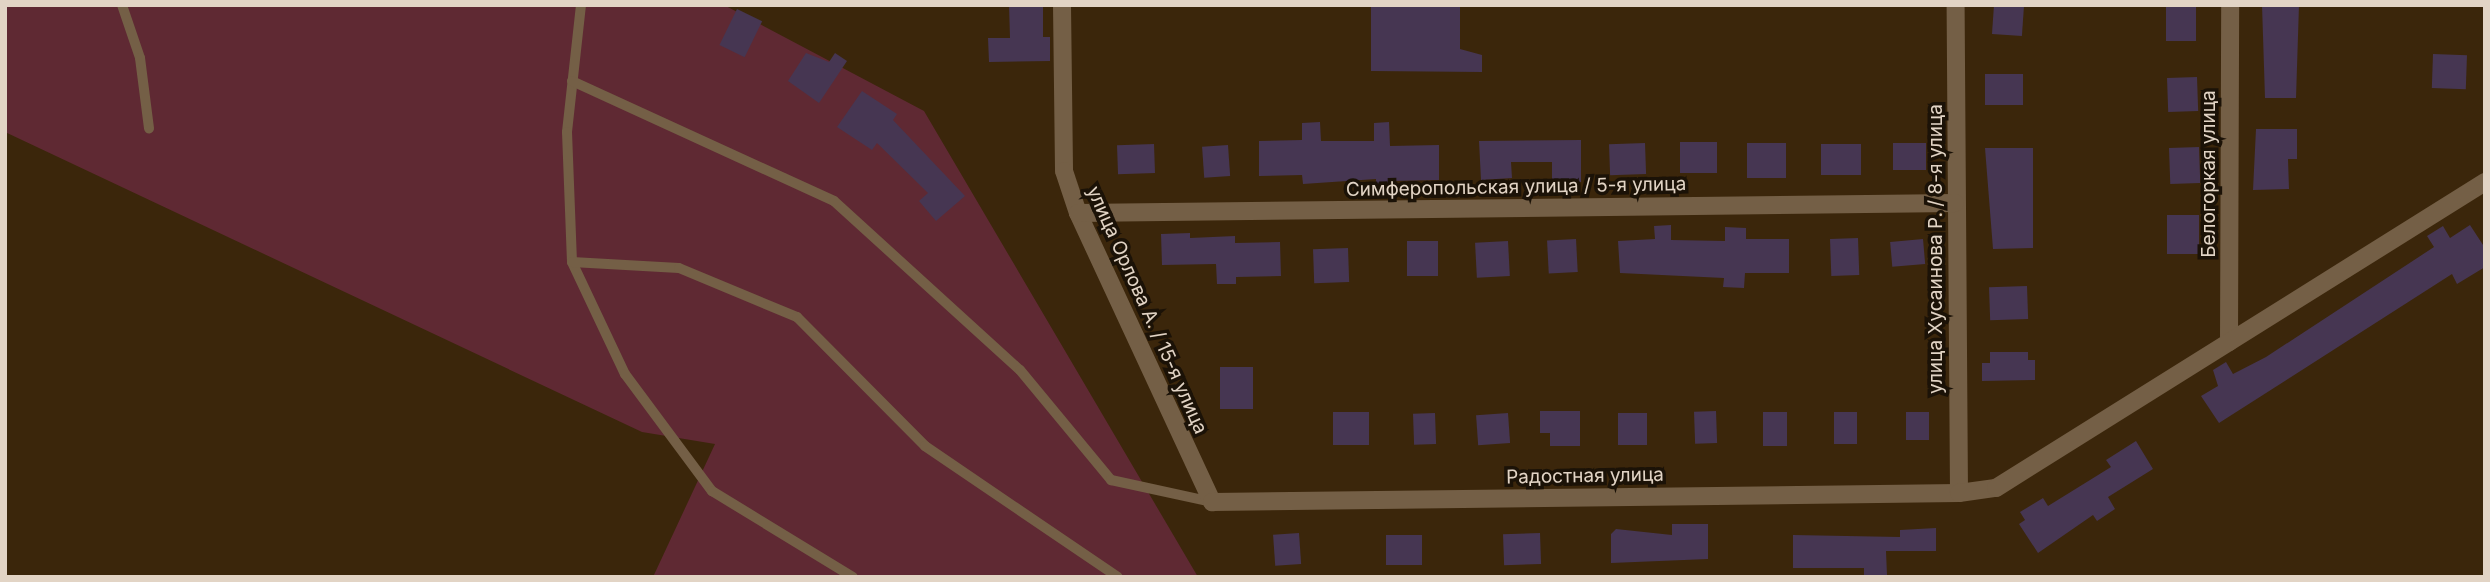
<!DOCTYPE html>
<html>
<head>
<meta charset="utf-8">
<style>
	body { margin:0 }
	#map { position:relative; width:2490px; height:582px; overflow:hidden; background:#3b260b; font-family:Inter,sans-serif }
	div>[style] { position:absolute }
	.green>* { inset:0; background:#5f2933 }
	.stream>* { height:5px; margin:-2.5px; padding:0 2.5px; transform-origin:2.5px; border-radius:2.5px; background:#30679c }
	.building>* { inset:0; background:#463652; transform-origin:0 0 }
	.service>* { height:10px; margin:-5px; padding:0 5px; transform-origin:5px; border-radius:5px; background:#745f46 }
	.minor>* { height:18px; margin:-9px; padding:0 9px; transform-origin:9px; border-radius:9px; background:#745f46 }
	.tertiary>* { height:18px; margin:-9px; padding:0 9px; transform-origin:9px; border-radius:9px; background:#745f46 }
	span { translate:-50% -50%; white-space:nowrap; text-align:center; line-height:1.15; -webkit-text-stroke:7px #1b1207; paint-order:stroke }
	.street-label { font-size:19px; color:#e2d4c5 }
	.frame { position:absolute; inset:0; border:7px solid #e2d4c5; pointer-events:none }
</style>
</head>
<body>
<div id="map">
	<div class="green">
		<i style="clip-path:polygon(5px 5px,724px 5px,924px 111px,1198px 577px,653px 577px,715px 444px,642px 432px,5px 132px)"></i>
	</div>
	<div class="stream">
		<i style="left:2483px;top:577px;width:2px;rotate:-27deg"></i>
	</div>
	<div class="building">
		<i style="clip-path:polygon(1009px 5px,1043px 5px,1043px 37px,1050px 37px,1050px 61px,989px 62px,988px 38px,1010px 38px)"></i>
		<i style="clip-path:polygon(1371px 5px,1460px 5px,1460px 49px,1482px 55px,1482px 72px,1371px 71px)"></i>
		<i style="left:1994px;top:5px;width:30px;height:29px;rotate:4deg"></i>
		<i style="clip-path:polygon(2262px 5px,2299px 5px,2296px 98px,2265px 98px)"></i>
		<i style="left:2166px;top:6px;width:30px;height:35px"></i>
		<i style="left:737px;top:9px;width:28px;height:40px;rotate:26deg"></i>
		<i style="clip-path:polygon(806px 53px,829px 62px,835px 53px,847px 61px,819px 103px,788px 81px)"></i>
		<i style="left:2433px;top:54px;width:34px;height:34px;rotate:2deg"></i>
		<i style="left:1985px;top:74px;width:38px;height:31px"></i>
		<i style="left:2197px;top:77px;width:34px;height:30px;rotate:88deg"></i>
		<i style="clip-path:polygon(862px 91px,897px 114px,893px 120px,965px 196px,936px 221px,919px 201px,928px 193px,877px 143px,872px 150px,837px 127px)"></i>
		<i style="clip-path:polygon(1320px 122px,1321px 141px,1374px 141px,1374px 123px,1389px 122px,1390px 146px,1439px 145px,1439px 180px,1391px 181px,1391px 186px,1376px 187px,1376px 179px,1303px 184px,1302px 175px,1259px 176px,1259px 141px,1302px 140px,1302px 123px)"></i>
		<i style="clip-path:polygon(2256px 129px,2297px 129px,2297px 159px,2288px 159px,2289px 189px,2253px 190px)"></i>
		<i style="clip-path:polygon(1581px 140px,1581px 182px,1552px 182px,1552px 162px,1511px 162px,1512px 178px,1481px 180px,1479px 141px)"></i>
		<i style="left:1680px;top:142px;width:37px;height:31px"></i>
		<i style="left:1645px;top:143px;width:31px;height:36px;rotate:88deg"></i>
		<i style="left:1747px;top:143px;width:39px;height:35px"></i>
		<i style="left:1926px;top:143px;width:27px;height:33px;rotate:90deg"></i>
		<i style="left:1154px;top:144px;width:29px;height:37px;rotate:88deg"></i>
		<i style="left:1821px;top:144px;width:40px;height:31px"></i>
		<i style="left:1228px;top:145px;width:31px;height:26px;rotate:86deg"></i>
		<i style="left:2199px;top:147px;width:36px;height:30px;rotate:88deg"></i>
		<i style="clip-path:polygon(1985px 148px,2033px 148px,2033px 248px,1993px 249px)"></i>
		<i style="left:2167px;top:215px;width:32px;height:39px"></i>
		<i style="clip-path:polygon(1671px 225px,1671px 240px,1725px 241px,1725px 227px,1746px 228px,1746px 239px,1789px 239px,1789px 273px,1745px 273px,1744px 288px,1723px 287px,1724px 278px,1620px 273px,1618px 241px,1655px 239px,1654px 226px)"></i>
		<i style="clip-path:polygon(2470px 225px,2485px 248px,2485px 267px,2457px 284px,2452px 274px,2219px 423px,2201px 396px,2218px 386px,2213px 370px,2226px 362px,2233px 374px,2266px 357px,2434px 247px,2427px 236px,2443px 226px,2450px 238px)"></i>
		<i style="clip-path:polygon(1190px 233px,1190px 238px,1235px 236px,1235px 243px,1280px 242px,1281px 276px,1236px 277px,1236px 284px,1217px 284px,1216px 264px,1162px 265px,1161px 234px)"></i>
		<i style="left:1858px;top:238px;width:37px;height:28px;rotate:88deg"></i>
		<i style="left:1576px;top:239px;width:33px;height:29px;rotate:87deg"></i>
		<i style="left:1923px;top:239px;width:25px;height:33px;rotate:85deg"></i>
		<i style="left:1407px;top:241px;width:31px;height:35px"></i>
		<i style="left:1508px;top:241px;width:35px;height:33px;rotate:87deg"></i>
		<i style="left:1348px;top:248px;width:34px;height:35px;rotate:88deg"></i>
		<i style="left:2027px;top:286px;width:33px;height:38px;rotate:88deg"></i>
		<i style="clip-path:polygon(1990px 352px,2028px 352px,2028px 360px,2035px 360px,2035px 380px,1982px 381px,1982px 363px,1990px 363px)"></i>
		<i style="left:1220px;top:367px;width:33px;height:42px"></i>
		<i style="clip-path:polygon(1540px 411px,1580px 411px,1580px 446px,1550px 446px,1550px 433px,1540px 433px)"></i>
		<i style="left:1716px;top:411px;width:32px;height:22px;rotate:88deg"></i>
		<i style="left:1333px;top:412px;width:36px;height:33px"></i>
		<i style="left:1763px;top:412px;width:24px;height:34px"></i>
		<i style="left:1857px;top:412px;width:32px;height:23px;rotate:90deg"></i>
		<i style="left:1906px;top:412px;width:23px;height:28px"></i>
		<i style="left:1435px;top:413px;width:31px;height:22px;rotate:88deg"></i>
		<i style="left:1508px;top:413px;width:30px;height:32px;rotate:86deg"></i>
		<i style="left:1618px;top:413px;width:29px;height:32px"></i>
		<i style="clip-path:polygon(2136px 441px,2153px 469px,2108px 497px,2115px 509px,2097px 521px,2093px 515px,2038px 553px,2019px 524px,2025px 520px,2020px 512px,2043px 498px,2048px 506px,2111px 467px,2106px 460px)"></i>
		<i style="clip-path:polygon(1672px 524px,1708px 524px,1708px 559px,1611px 563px,1611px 534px,1616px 529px,1672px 535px)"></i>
		<i style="clip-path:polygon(1936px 528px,1936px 551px,1886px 551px,1887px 575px,1864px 575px,1864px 568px,1793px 568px,1793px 535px,1900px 537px,1900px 530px)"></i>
		<i style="left:1299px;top:533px;width:31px;height:26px;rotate:86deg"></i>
		<i style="left:1540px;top:533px;width:31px;height:37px;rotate:88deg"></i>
		<i style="left:1386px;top:535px;width:36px;height:30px"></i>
	</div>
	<div class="service">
		<i style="left:122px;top:5px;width:56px;rotate:71.2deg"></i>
		<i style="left:140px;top:58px;width:71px;rotate:82.7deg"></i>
		<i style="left:581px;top:5px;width:128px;rotate:96.3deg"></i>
		<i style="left:567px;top:132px;width:130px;rotate:87.8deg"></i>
		<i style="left:572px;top:262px;width:124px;rotate:64.7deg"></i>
		<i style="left:625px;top:374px;width:146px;rotate:53.4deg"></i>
		<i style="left:712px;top:491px;width:165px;rotate:31.4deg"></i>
		<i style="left:572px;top:81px;width:288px;rotate:24.6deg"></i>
		<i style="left:834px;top:201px;width:251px;rotate:42.3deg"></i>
		<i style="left:1020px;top:370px;width:143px;rotate:50.4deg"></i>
		<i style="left:1111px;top:480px;width:103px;rotate:12.3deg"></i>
		<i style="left:572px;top:262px;width:107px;rotate:3.2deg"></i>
		<i style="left:679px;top:268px;width:128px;rotate:22.6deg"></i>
		<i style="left:797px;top:317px;width:182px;rotate:45.2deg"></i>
		<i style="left:925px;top:446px;width:233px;rotate:34.2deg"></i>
	</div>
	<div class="minor">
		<i style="left:1062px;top:5px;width:166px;rotate:89.3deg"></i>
		<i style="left:1064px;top:171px;width:44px;rotate:71.6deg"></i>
		<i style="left:1078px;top:213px;width:319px;rotate:65.1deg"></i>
		<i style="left:1212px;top:502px;width:747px;rotate:-0.69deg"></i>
		<i style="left:1959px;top:493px;width:488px;rotate:-90.4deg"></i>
		<i style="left:1078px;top:213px;width:877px;rotate:-0.65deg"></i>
		<i style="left:2229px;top:342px;width:337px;rotate:-89.8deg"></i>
	</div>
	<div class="tertiary">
		<i style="left:1959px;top:493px;width:37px;rotate:-8deg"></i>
		<i style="left:1996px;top:488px;width:577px;rotate:-32.04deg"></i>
	</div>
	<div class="street-label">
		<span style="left:2209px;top:174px;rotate:-90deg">Белогоркая улица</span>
		<span style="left:1516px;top:187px;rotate:-1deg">Симферопольская улица / 5-я улица</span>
		<span style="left:1936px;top:249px;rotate:-90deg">улица Хусаинова Р. / 8-я улица</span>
		<span style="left:1147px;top:310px;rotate:66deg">улица Орлова А. / 15-я улица</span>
		<span style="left:1585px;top:476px;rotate:-1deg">Радостная улица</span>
	</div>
	<div class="frame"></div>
</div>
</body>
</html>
